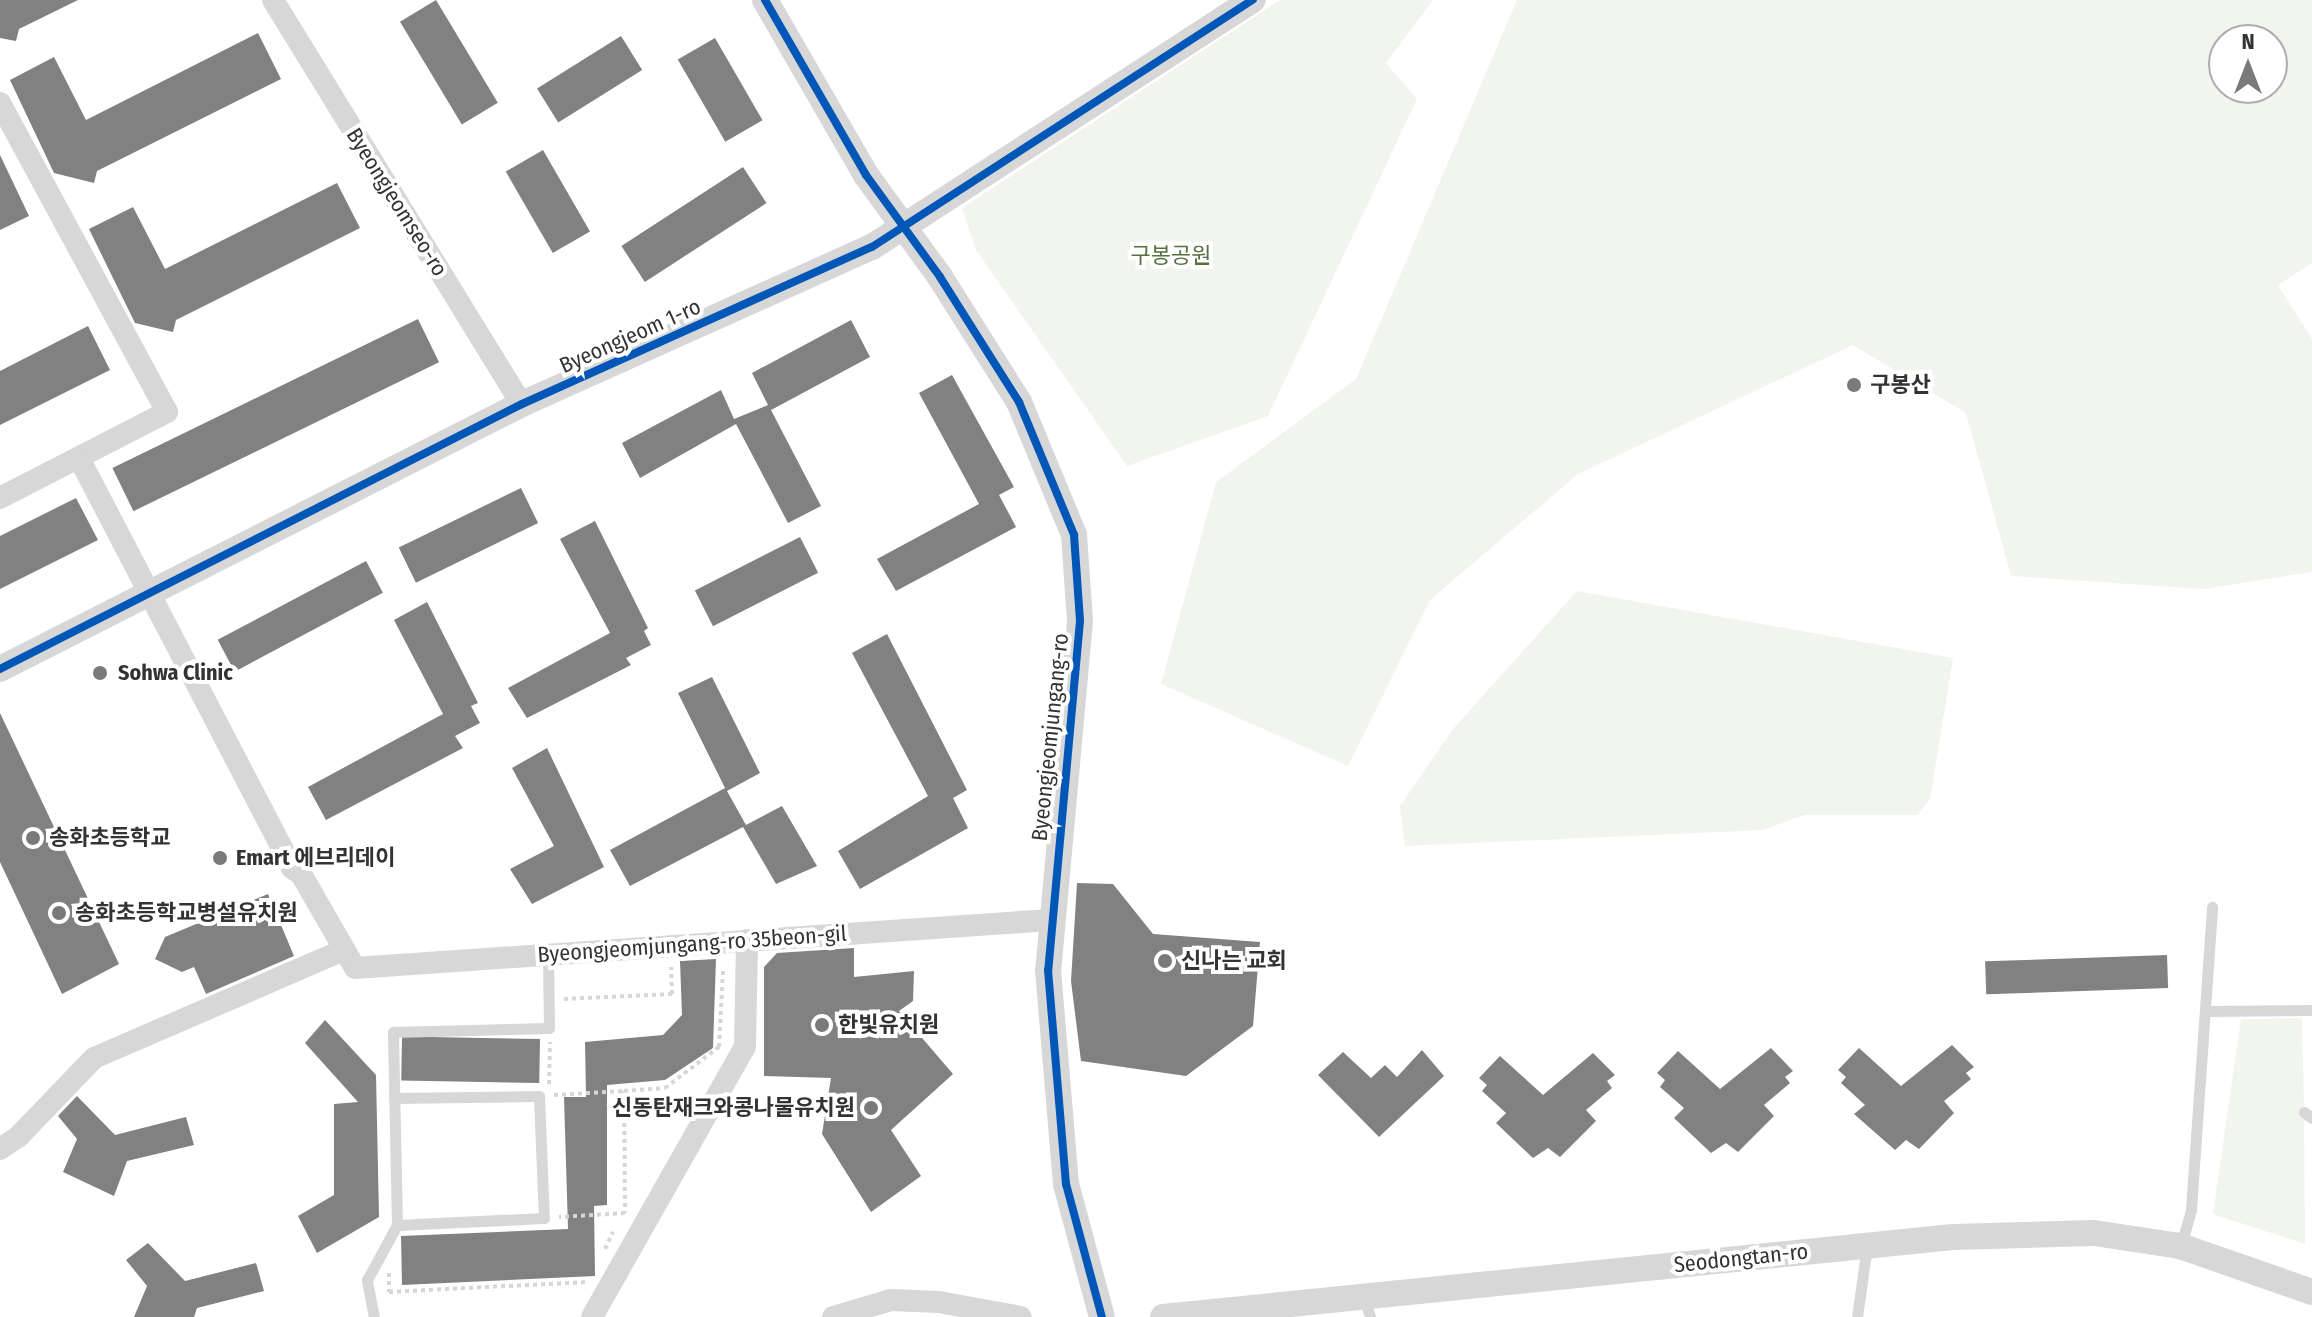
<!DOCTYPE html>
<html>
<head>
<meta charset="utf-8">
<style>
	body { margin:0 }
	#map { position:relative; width:2312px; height:1317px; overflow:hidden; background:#fff; font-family:"Fira Sans Condensed","Noto Sans KR",sans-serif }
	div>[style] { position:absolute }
	.green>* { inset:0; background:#f1f5ed }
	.building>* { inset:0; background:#818181; transform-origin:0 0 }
	.path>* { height:4px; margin-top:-2px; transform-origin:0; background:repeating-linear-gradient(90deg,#d6d6d6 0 4px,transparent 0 8px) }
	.service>* { height:11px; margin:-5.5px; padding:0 5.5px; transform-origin:5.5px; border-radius:5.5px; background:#d7d7d7 }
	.minor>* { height:22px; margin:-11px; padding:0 11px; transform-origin:11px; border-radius:11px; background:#d7d7d7 }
	.tertiary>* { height:26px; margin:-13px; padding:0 13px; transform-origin:13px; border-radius:13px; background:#d7d7d7 }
	.cycleway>* { height:8px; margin:-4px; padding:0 4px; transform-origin:4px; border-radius:4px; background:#0057b8 }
	.dots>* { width:22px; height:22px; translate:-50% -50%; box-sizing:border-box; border:4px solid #fff; border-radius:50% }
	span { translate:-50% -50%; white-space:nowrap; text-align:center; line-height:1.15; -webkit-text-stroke:8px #fff; paint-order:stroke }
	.street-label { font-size:22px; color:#333 }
	.park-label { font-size:22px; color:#56703f }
	.poi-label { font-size:22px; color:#333; font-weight:700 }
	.left { translate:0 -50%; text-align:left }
	.right { translate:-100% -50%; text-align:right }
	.north { position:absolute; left:2208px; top:24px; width:80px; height:80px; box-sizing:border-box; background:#fff; border:2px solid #adadad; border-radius:50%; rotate:0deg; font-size:22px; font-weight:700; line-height:32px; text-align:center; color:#333 }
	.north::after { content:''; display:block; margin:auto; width:28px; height:36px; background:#7a7a7a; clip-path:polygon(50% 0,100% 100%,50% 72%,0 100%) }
</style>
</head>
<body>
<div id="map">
	<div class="green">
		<i style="clip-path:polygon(1280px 0,1433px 0,1386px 63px,1417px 99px,1268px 416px,1127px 466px,976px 250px,962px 208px)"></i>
		<i style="clip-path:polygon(evenodd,1517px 0,2312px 0,2312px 263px,2278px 285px,2312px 339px,2312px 572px,2204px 589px,2011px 576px,1966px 413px,1853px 345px,1578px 474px,1430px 600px,1348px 766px,1161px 684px,1216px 482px,1356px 379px,1517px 0,2224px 40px,2272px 40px,2272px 88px,2224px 88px,2224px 40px)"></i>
		<i style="clip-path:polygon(1577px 591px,1953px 658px,1930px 799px,1918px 815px,1804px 815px,1763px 830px,1405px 846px,1400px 806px,1453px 729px)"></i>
		<i style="clip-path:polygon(2302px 1018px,2304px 1112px,2305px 1244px,2213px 1214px,2241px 1019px)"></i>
	</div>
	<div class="building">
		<i style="clip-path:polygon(0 0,78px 0,19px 29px,16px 41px,0 38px)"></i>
		<i style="left:436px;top:0;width:120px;height:42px;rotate:59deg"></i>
		<i style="clip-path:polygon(258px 33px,281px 79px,97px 171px,94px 183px,54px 173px,10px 80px,54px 57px,86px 120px)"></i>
		<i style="left:621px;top:36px;width:40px;height:99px;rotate:58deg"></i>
		<i style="left:715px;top:38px;width:95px;height:43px;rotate:60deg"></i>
		<i style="left:543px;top:150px;width:94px;height:43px;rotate:60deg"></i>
		<i style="clip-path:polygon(0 155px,29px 216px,0 230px)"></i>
		<i style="left:743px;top:167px;width:43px;height:145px;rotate:57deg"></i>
		<i style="clip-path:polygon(337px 183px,360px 228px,176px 320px,173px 332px,135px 323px,89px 229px,133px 207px,165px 269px)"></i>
		<i style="left:418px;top:319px;width:48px;height:340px;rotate:64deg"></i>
		<i style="clip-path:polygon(851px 320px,870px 357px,771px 410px,821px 506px,788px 523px,736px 424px,640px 478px,622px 443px,721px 390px,734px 419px,768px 405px,752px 373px)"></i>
		<i style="clip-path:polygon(88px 326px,110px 370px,0 425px,0 371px)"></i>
		<i style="clip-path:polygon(952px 375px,1014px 487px,999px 495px,1016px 527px,896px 591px,877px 559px,979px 504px,919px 393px)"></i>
		<i style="left:521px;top:488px;width:39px;height:136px;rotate:64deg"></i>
		<i style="clip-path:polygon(76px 498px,98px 540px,0 589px,0 536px)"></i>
		<i style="clip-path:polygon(595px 521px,648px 628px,644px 631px,651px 645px,626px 658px,631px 665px,527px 718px,508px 688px,610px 633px,560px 539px)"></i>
		<i style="left:800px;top:537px;width:40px;height:118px;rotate:63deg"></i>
		<i style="left:366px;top:561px;width:36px;height:168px;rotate:62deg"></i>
		<i style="clip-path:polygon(427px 602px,478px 703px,471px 706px,480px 723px,455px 736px,463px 748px,326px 820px,308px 787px,443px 714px,394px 620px)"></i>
		<i style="clip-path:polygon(887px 634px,967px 790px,953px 798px,968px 828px,860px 889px,838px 851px,928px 796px,852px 653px)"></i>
		<i style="clip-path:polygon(712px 677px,760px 773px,727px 791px,746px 825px,782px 806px,817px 866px,776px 884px,743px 827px,630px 886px,610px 850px,725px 788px,678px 693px)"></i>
		<i style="clip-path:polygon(0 713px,119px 964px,62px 994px,0 862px)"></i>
		<i style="clip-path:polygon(547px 748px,604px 867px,532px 904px,510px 869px,554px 846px,512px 768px)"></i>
		<i style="clip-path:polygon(1077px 883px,1113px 884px,1153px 934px,1260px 942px,1253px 1026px,1186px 1076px,1081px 1061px,1071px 981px)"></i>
		<i style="clip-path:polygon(268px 894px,294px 956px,206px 994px,194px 967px,182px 972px,155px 959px,165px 937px)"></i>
		<i style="clip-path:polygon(854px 948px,854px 977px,914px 971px,913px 1001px,899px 1011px,953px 1074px,891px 1130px,921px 1176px,871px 1212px,822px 1134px,831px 1078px,764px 1076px,764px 967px,777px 953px)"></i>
		<i style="left:2167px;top:955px;width:33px;height:182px;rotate:88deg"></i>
		<i style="clip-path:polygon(716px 959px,713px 1048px,665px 1080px,607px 1085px,607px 1205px,594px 1206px,595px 1276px,402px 1285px,401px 1236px,568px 1229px,564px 1097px,586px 1097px,585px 1042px,663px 1035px,682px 1015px,680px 961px)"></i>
		<i style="clip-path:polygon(325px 1020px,376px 1075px,379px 1217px,317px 1253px,298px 1216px,334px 1195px,334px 1104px,358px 1102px,305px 1043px)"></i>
		<i style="left:540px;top:1039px;width:44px;height:138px;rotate:91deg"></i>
		<i style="clip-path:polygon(1952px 1045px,1974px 1067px,1966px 1073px,1971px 1079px,1944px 1101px,1954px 1113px,1919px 1149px,1906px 1140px,1895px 1150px,1854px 1114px,1865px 1105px,1841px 1083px,1846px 1077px,1838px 1070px,1859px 1048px,1901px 1086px)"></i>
		<i style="clip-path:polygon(1771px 1048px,1793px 1071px,1785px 1077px,1790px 1083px,1764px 1105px,1774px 1116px,1738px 1152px,1726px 1143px,1711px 1153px,1674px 1118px,1684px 1108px,1660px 1087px,1665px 1080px,1657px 1073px,1678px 1051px,1720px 1089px)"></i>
		<i style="clip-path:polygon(1422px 1050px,1444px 1076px,1379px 1137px,1318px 1075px,1343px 1052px,1371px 1078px,1385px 1065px,1397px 1077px)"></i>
		<i style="clip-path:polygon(1593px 1053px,1615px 1075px,1607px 1081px,1612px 1088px,1586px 1110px,1596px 1121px,1560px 1157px,1548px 1148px,1533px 1158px,1496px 1123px,1506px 1113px,1482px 1091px,1487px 1085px,1479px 1078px,1500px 1056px,1543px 1095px)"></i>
		<i style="clip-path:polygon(77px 1096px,115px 1135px,186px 1117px,194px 1145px,127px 1161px,114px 1196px,63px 1172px,77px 1139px,58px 1116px)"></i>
		<i style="clip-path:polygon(148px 1243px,185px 1281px,256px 1263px,264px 1291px,197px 1308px,194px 1317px,134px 1317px,147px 1286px,126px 1260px)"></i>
	</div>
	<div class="path">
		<i style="left:564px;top:999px;width:108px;rotate:-2.7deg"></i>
		<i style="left:672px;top:994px;width:27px;rotate:-92deg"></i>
		<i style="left:549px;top:1084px;width:42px;rotate:-88.6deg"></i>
		<i style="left:624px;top:1091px;width:41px;rotate:-4.2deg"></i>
		<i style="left:665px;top:1088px;width:68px;rotate:-37.2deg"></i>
		<i style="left:719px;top:1047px;width:77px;rotate:-87deg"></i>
		<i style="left:554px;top:1095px;width:70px;rotate:-3.3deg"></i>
		<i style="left:624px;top:1091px;width:122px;rotate:89.5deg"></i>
		<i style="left:625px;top:1213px;width:66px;rotate:176.5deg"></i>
		<i style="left:605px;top:1249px;width:19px;rotate:-65deg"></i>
		<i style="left:389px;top:1273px;width:19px;rotate:90deg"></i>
		<i style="left:389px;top:1292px;width:200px;rotate:-2.9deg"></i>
	</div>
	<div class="service">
		<i style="left:2206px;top:1011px;width:106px;rotate:-0.5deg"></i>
		<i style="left:394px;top:1098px;width:145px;rotate:-0.8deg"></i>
		<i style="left:539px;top:1096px;width:122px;rotate:87.7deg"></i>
		<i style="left:544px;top:1218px;width:147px;rotate:177.3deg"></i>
		<i style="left:2304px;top:1112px;width:10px;rotate:37deg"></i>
		<i style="left:2181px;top:1245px;width:37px;rotate:-74deg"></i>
		<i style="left:2191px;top:1209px;width:303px;rotate:-86deg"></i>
		<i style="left:1364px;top:1297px;width:21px;rotate:73deg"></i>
		<i style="left:374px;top:1317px;width:38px;rotate:-101deg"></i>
		<i style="left:367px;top:1280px;width:63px;rotate:-61.4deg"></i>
		<i style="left:397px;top:1225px;width:193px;rotate:-91.2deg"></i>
		<i style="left:393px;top:1032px;width:156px;rotate:-1.5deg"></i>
		<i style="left:549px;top:1028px;width:74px;rotate:-90.8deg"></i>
		<i style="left:1857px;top:1317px;width:72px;rotate:-82deg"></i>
	</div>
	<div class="minor">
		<i style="left:273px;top:0;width:475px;rotate:58.4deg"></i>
		<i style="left:0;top:103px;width:351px;rotate:61.6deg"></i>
		<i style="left:167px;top:412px;width:188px;rotate:152.8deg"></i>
		<i style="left:79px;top:458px;width:462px;rotate:62.5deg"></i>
		<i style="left:292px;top:868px;width:11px;rotate:34deg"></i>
		<i style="left:301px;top:874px;width:108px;rotate:60.1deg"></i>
		<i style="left:355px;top:968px;width:697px;rotate:-3.95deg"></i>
		<i style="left:0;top:1149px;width:23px;rotate:-34deg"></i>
		<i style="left:19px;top:1136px;width:108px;rotate:-46.1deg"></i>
		<i style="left:94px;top:1058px;width:272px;rotate:-23.4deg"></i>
		<i style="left:592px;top:1317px;width:310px;rotate:-60.5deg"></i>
		<i style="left:745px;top:1047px;width:107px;rotate:-88.9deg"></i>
		<i style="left:833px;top:1317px;width:60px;rotate:-16.3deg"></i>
		<i style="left:891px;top:1300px;width:48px;rotate:2.4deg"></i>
		<i style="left:939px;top:1302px;width:83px;rotate:10.4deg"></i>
	</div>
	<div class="tertiary">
		<i style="left:765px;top:0;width:202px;rotate:60deg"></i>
		<i style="left:866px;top:175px;width:126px;rotate:54deg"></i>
		<i style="left:940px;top:277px;width:148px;rotate:57.7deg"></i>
		<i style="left:1019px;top:402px;width:144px;rotate:67.5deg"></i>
		<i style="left:1074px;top:535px;width:86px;rotate:86deg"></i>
		<i style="left:1080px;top:621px;width:350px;rotate:95.2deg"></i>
		<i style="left:1048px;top:970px;width:215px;rotate:85.2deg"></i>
		<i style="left:1066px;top:1184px;width:138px;rotate:74.9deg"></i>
		<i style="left:0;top:669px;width:585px;rotate:-26.92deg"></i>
		<i style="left:522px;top:404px;width:384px;rotate:-24.2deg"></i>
		<i style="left:872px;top:247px;width:454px;rotate:-33deg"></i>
		<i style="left:1163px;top:1317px;width:794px;rotate:-5.78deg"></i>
		<i style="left:1953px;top:1237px;width:141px;rotate:-1.6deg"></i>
		<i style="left:2094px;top:1233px;width:87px;rotate:8.6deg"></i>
		<i style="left:2180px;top:1246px;width:140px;rotate:19.2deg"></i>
	</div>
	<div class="cycleway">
		<i style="left:765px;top:0;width:202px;rotate:60deg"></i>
		<i style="left:866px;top:175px;width:126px;rotate:54deg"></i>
		<i style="left:940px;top:277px;width:148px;rotate:57.7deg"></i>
		<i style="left:1019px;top:402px;width:144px;rotate:67.5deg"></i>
		<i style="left:1074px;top:535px;width:86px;rotate:86deg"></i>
		<i style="left:1080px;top:621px;width:350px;rotate:95.2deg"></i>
		<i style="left:1048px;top:970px;width:215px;rotate:85.2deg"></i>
		<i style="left:1066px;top:1184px;width:138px;rotate:74.9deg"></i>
		<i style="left:0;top:669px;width:585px;rotate:-26.92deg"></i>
		<i style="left:522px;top:404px;width:384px;rotate:-24.2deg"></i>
		<i style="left:872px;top:247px;width:454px;rotate:-33deg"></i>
	</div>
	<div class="dots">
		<i style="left:1854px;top:385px;background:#7a7a7a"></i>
		<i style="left:100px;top:673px;background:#7a7a7a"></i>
		<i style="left:33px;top:838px;background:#7a7a7a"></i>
		<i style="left:220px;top:858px;background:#7a7a7a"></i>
		<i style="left:59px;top:913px;background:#7a7a7a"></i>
		<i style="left:1165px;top:961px;background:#7a7a7a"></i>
		<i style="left:822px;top:1025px;background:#7a7a7a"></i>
		<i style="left:871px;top:1108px;background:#7a7a7a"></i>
	</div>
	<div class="street-label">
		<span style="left:397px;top:202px;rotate:58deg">Byeongjeomseo-ro</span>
		<span style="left:630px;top:336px;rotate:-24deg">Byeongjeom 1-ro</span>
		<span style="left:1050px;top:737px;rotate:-84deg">Byeongjeomjungang-ro</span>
		<span style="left:692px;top:944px;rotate:-4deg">Byeongjeomjungang-ro 35beon-gil</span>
		<span style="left:1741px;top:1258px;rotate:-6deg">Seodongtan-ro</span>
	</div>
	<div class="park-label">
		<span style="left:1171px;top:256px">구봉공원</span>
	</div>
	<div class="poi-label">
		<span class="left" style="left:1870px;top:385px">구봉산</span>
		<span class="left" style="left:118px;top:673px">Sohwa Clinic</span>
		<span class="left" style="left:49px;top:838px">송화초등학교</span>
		<span class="left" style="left:236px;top:858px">Emart 에브리데이</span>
		<span class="left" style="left:75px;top:913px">송화초등학교병설유치원</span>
		<span class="left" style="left:1181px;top:961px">신나는 교회</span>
		<span class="left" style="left:838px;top:1025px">한빛유치원</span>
		<span class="right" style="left:855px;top:1108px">신동탄재크와콩나물유치원</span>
	</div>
	<div class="north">N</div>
</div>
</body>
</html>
